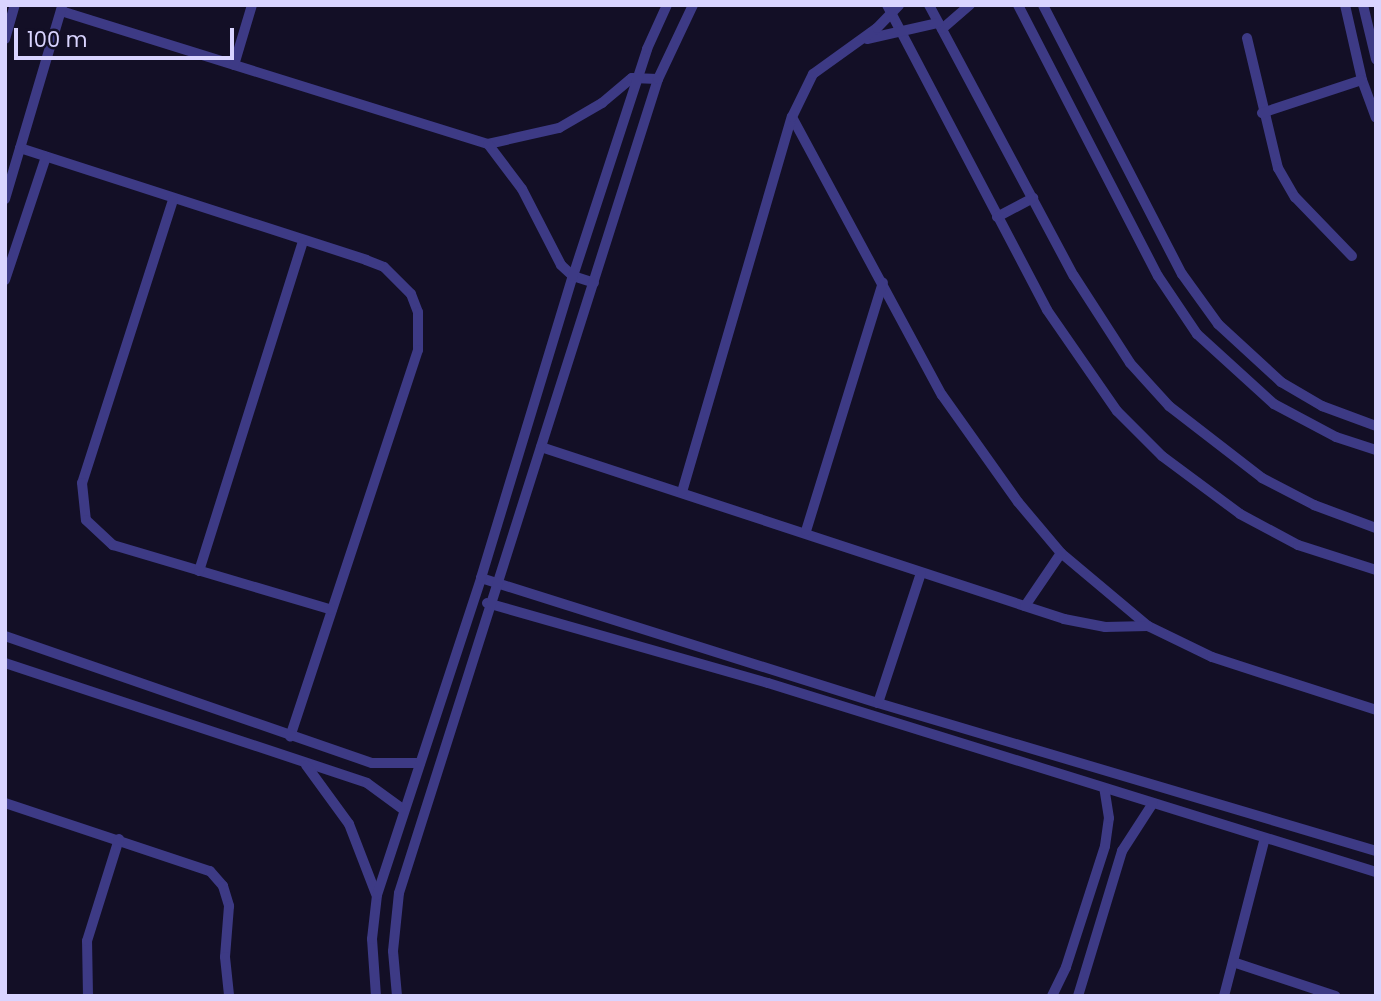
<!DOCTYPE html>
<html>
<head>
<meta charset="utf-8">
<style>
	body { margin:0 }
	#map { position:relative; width:1381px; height:1001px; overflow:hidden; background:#130f26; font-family:Poppins,sans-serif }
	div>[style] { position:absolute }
	.minor>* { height:10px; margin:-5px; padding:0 5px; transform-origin:5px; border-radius:5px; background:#3d3a85 }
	span { translate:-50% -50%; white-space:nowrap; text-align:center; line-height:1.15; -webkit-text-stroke:5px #130f26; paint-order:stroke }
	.frame { position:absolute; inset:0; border:7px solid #d9d4ff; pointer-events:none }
	.scale { position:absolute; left:14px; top:28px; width:220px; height:32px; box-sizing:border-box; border:4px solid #d9d4ff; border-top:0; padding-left:9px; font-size:21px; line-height:24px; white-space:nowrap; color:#d9d4ff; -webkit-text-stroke:5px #130f26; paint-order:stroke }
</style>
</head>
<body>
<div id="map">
	<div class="minor">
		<i style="left:887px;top:5px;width:344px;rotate:62.3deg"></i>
		<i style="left:1047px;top:310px;width:123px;rotate:55.3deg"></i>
		<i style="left:1117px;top:411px;width:64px;rotate:45deg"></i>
		<i style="left:1162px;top:456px;width:97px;rotate:36.6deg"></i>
		<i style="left:1240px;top:514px;width:66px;rotate:28.1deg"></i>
		<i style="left:1298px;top:545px;width:82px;rotate:17.8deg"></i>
		<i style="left:929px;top:5px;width:307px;rotate:61.9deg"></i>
		<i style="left:1074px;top:276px;width:103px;rotate:57.2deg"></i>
		<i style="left:1130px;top:363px;width:58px;rotate:47.8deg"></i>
		<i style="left:1169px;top:406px;width:118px;rotate:37.7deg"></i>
		<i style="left:1262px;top:478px;width:59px;rotate:27.4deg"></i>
		<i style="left:1314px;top:505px;width:66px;rotate:20.4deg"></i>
		<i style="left:1018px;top:5px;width:305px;rotate:62.7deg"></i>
		<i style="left:1158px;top:276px;width:70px;rotate:56.1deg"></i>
		<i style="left:1197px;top:334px;width:104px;rotate:42.3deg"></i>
		<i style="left:1274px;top:404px;width:70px;rotate:28deg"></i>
		<i style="left:1336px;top:437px;width:42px;rotate:18deg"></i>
		<i style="left:1043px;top:5px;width:303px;rotate:62.7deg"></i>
		<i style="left:1182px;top:274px;width:62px;rotate:54.2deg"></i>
		<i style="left:1218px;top:324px;width:86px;rotate:42.6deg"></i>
		<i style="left:1281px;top:382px;width:48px;rotate:30.3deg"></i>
		<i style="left:1322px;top:406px;width:58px;rotate:20.3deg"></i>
		<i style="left:1345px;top:5px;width:77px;rotate:77.2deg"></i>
		<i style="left:1362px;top:80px;width:40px;rotate:69.8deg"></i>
		<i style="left:1363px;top:5px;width:56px;rotate:76.5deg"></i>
		<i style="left:61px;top:11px;width:447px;rotate:17.3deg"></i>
		<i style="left:488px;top:144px;width:73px;rotate:-12.7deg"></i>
		<i style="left:559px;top:128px;width:50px;rotate:-30.2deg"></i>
		<i style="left:602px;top:103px;width:39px;rotate:-40deg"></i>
		<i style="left:632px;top:78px;width:26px;rotate:2deg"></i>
		<i style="left:942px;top:29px;width:37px;rotate:-41deg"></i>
		<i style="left:1247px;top:38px;width:134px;rotate:76.6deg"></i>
		<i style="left:1278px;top:168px;width:34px;rotate:60deg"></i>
		<i style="left:1295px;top:197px;width:82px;rotate:46deg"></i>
		<i style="left:5px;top:39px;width:35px;rotate:-74deg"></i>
		<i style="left:867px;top:39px;width:73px;rotate:-12.7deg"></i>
		<i style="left:234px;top:65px;width:63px;rotate:-73.3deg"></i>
		<i style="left:1262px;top:113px;width:105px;rotate:-18.3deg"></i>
		<i style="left:792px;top:117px;width:316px;rotate:61.7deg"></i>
		<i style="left:942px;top:395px;width:131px;rotate:54.6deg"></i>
		<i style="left:1018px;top:502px;width:67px;rotate:49.9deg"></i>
		<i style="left:1061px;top:553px;width:114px;rotate:40deg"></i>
		<i style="left:1148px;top:626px;width:71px;rotate:25.8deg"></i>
		<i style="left:1212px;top:657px;width:172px;rotate:17.9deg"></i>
		<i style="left:488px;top:144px;width:56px;rotate:52.9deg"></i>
		<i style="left:522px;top:189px;width:85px;rotate:62.8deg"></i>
		<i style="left:561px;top:265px;width:16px;rotate:43deg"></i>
		<i style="left:573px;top:276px;width:22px;rotate:18deg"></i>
		<i style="left:20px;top:148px;width:364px;rotate:17.9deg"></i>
		<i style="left:366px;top:260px;width:19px;rotate:21deg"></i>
		<i style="left:384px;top:267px;width:38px;rotate:45deg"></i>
		<i style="left:411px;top:294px;width:19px;rotate:69deg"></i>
		<i style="left:418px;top:312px;width:38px;rotate:90deg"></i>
		<i style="left:418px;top:350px;width:407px;rotate:108.3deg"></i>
		<i style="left:5px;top:199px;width:200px;rotate:-73.5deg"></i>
		<i style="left:173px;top:200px;width:297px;rotate:107.8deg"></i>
		<i style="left:82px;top:483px;width:37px;rotate:84deg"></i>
		<i style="left:86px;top:520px;width:37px;rotate:43deg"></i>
		<i style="left:113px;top:545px;width:228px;rotate:16.5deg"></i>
		<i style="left:997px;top:217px;width:41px;rotate:-27.8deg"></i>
		<i style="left:5px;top:280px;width:130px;rotate:-71.6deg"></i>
		<i style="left:541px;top:447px;width:551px;rotate:18.2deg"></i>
		<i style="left:1064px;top:619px;width:42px;rotate:11deg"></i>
		<i style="left:1105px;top:627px;width:43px;rotate:-1.3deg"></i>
		<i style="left:682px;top:492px;width:391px;rotate:-73.7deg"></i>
		<i style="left:792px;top:117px;width:48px;rotate:-64deg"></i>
		<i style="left:813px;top:74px;width:79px;rotate:-35.7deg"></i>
		<i style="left:877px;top:28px;width:32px;rotate:-46deg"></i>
		<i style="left:806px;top:531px;width:260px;rotate:-72.8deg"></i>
		<i style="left:199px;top:571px;width:345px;rotate:-72.5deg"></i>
		<i style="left:481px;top:578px;width:416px;rotate:17.5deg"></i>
		<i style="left:878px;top:703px;width:520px;rotate:16.55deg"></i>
		<i style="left:487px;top:603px;width:292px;rotate:15.9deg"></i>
		<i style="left:768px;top:683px;width:637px;rotate:17.27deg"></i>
		<i style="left:1025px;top:606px;width:64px;rotate:-55.8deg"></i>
		<i style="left:5px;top:636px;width:388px;rotate:19.1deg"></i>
		<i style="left:372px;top:763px;width:48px"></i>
		<i style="left:5px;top:663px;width:381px;rotate:18.3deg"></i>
		<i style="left:367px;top:783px;width:46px;rotate:36.1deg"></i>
		<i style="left:878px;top:703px;width:137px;rotate:-71.7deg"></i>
		<i style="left:306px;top:765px;width:73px;rotate:53.9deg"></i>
		<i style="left:349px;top:824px;width:75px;rotate:68.9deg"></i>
		<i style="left:5px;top:803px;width:216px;rotate:18.4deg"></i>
		<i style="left:210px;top:871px;width:20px;rotate:49deg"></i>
		<i style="left:223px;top:886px;width:21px;rotate:73deg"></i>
		<i style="left:229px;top:906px;width:51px;rotate:94.5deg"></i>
		<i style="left:225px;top:957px;width:39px;rotate:84deg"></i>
		<i style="left:1233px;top:962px;width:108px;rotate:18.4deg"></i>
		<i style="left:88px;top:996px;width:55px;rotate:-91deg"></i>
		<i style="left:87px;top:941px;width:107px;rotate:-72.6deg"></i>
		<i style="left:376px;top:996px;width:57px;rotate:-94deg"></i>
		<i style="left:372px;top:939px;width:44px;rotate:-83.5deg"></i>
		<i style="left:377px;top:895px;width:334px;rotate:-71.8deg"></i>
		<i style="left:481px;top:578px;width:316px;rotate:-73.1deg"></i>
		<i style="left:573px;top:276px;width:239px;rotate:-71.9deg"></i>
		<i style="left:647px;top:49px;width:48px;rotate:-65.6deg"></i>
		<i style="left:397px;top:996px;width:45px;rotate:-95.1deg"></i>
		<i style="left:393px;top:951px;width:58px;rotate:-84.1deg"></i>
		<i style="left:399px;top:893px;width:854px;rotate:-72.35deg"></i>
		<i style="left:658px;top:79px;width:82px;rotate:-64.7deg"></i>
		<i style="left:1052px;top:996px;width:32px;rotate:-64deg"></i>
		<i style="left:1066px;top:967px;width:127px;rotate:-72.1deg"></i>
		<i style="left:1105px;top:846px;width:28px;rotate:-82deg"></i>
		<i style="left:1109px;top:818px;width:30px;rotate:-99deg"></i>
		<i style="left:1078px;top:996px;width:152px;rotate:-73.1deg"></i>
		<i style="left:1122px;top:851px;width:57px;rotate:-57.1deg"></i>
		<i style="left:1224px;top:996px;width:163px;rotate:-75.5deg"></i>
	</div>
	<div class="frame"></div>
	<div class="scale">100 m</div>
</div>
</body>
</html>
